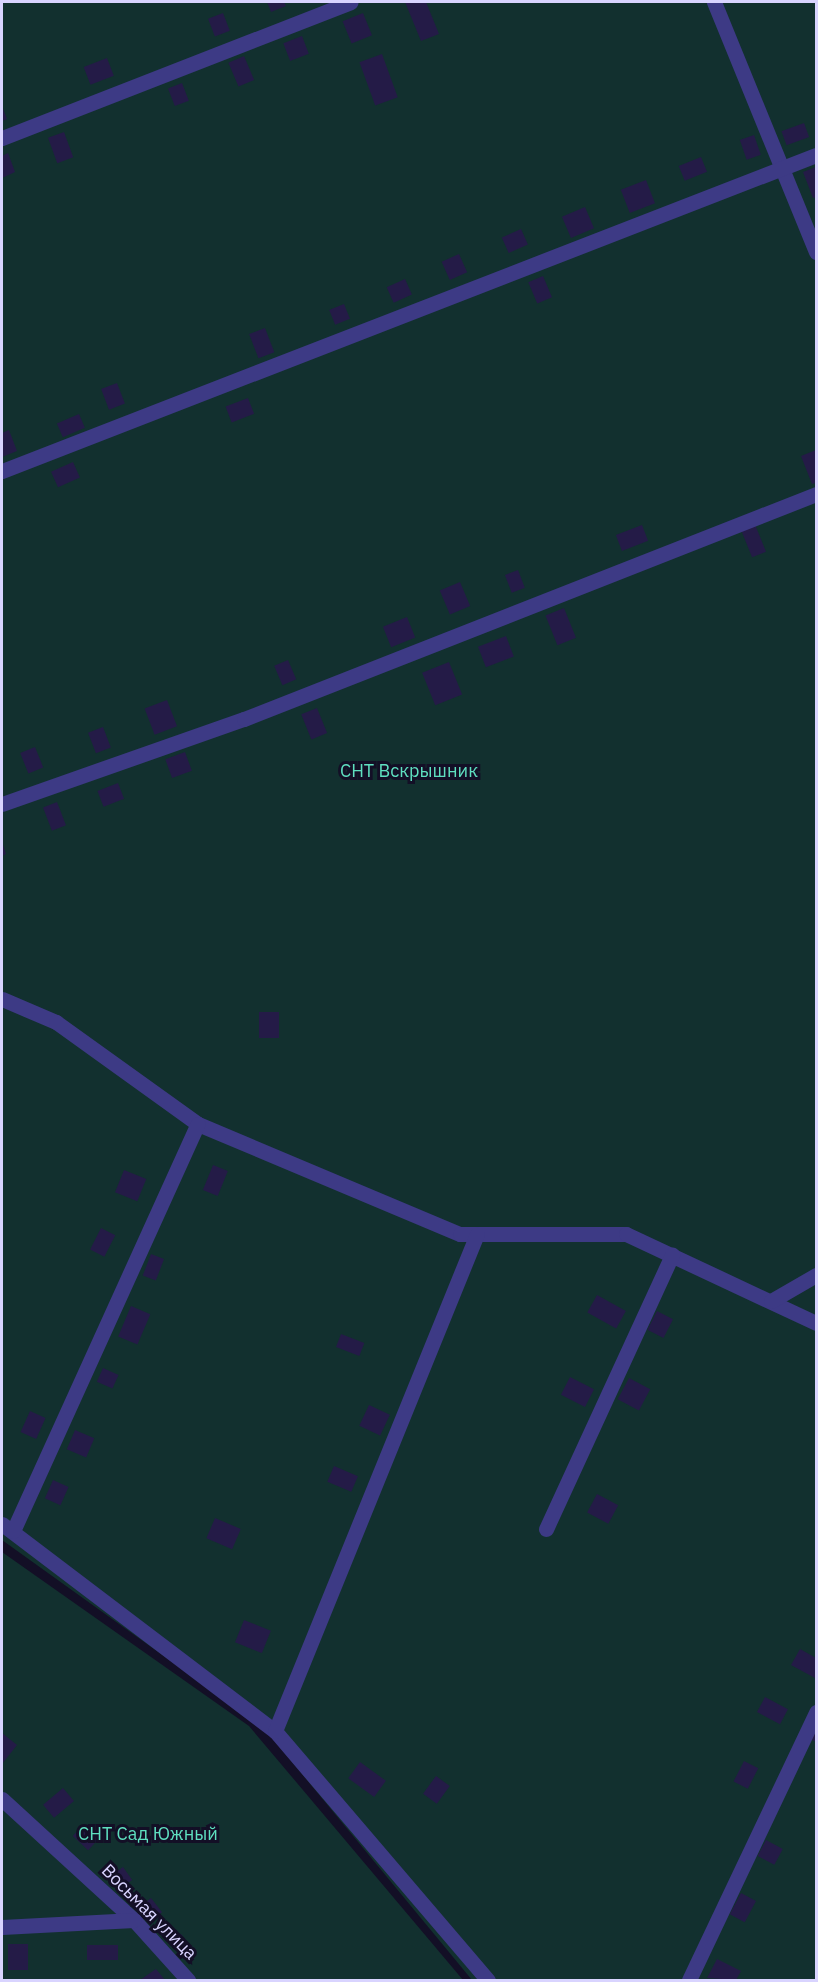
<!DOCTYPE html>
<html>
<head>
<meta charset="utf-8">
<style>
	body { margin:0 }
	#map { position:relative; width:818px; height:1982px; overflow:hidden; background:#130f26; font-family:"IBM Plex Sans",sans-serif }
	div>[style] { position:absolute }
	.green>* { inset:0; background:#12302f }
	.building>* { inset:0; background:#241b47; transform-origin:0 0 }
	.service>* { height:15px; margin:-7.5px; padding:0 7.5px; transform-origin:7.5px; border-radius:7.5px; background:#3d3a85 }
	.minor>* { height:15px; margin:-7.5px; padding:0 7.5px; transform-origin:7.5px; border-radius:7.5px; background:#3d3a85 }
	span { translate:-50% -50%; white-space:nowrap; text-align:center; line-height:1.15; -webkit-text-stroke:6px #130f26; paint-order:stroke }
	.park-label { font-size:18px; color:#5fe0c0 }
	.street-label { font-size:18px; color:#d9d4ff }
	.frame { position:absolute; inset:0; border:3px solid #d9d4ff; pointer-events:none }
</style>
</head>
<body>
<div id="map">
	<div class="green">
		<i style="clip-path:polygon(2px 2px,816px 2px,816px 1980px,472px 1980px,264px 1728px,2px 1540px)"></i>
		<i style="clip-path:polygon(2px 1552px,249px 1726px,463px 1980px,2px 1980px)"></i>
	</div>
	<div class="building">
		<i style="clip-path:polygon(267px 2px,284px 2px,286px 6px,271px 12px)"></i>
		<i style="clip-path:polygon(405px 2px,426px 2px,439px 34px,421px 41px)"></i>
		<i style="left:223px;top:13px;width:19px;height:16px;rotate:69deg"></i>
		<i style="left:363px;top:13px;width:24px;height:22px;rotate:68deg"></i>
		<i style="left:302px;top:36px;width:19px;height:20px;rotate:69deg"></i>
		<i style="left:382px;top:54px;width:46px;height:24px;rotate:70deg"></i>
		<i style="left:244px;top:56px;width:26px;height:17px;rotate:67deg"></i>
		<i style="left:107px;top:58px;width:19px;height:25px;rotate:69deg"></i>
		<i style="left:182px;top:83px;width:19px;height:15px;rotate:69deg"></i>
		<i style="clip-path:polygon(2px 106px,7px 119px,2px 121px)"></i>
		<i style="left:804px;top:123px;width:15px;height:24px;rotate:70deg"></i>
		<i style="left:64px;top:132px;width:27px;height:17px;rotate:70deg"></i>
		<i style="left:754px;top:135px;width:21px;height:15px;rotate:71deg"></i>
		<i style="clip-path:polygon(8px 153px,15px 172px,2px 178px,2px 156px)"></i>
		<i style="left:701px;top:157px;width:16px;height:24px;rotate:68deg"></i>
		<i style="clip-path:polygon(816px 167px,816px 197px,813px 198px,803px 172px)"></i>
		<i style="left:646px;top:180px;width:25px;height:27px;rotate:69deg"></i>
		<i style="left:585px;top:207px;width:23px;height:25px;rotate:67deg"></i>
		<i style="left:521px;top:229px;width:17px;height:21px;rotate:66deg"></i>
		<i style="left:459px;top:254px;width:20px;height:19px;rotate:66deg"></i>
		<i style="left:543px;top:276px;width:23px;height:16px;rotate:67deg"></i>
		<i style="left:405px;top:279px;width:17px;height:20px;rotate:66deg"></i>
		<i style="left:344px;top:304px;width:16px;height:16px;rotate:68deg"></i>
		<i style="left:265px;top:328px;width:26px;height:17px;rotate:69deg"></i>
		<i style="left:117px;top:383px;width:22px;height:17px;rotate:69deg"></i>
		<i style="left:248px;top:398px;width:17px;height:24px;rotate:69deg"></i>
		<i style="left:79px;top:414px;width:15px;height:24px;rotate:67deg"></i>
		<i style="clip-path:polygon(9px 430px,17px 451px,2px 457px,2px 433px)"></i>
		<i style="clip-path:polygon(816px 450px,816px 483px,812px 484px,801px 456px)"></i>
		<i style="left:73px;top:462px;width:17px;height:24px;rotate:66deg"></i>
		<i style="left:754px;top:522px;width:32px;height:15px;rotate:68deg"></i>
		<i style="left:642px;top:525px;width:17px;height:28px;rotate:69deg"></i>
		<i style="left:518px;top:570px;width:19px;height:14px;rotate:69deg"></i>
		<i style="left:460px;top:582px;width:26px;height:22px;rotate:67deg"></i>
		<i style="left:564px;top:608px;width:32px;height:20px;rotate:68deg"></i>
		<i style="left:407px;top:617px;width:22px;height:26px;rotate:68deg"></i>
		<i style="left:506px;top:636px;width:22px;height:30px;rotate:69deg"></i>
		<i style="left:288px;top:660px;width:21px;height:15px;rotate:67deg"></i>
		<i style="left:449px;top:662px;width:35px;height:29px;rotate:68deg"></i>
		<i style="left:167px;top:700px;width:28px;height:24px;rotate:69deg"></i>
		<i style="left:317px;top:708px;width:27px;height:17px;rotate:68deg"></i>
		<i style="left:103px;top:727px;width:22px;height:16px;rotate:69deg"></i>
		<i style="left:35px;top:747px;width:22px;height:16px;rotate:68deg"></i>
		<i style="left:185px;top:752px;width:20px;height:21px;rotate:70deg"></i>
		<i style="left:118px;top:783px;width:17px;height:22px;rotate:69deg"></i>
		<i style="left:57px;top:802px;width:25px;height:15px;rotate:69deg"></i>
		<i style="clip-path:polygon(2px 842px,6px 854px,2px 856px)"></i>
		<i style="left:259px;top:1012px;width:20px;height:26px"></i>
		<i style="left:213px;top:1165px;width:16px;height:27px;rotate:22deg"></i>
		<i style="left:124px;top:1170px;width:24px;height:24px;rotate:22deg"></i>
		<i style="left:101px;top:1228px;width:16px;height:24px;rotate:27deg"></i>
		<i style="left:151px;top:1254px;width:14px;height:23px;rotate:21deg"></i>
		<i style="left:597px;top:1295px;width:33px;height:20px;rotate:29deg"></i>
		<i style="left:131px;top:1306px;width:21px;height:33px;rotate:23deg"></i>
		<i style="left:657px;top:1311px;width:18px;height:21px;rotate:27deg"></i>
		<i style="left:341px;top:1334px;width:25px;height:14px;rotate:21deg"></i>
		<i style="left:103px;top:1368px;width:17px;height:15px;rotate:24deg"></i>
		<i style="left:570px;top:1377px;width:27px;height:20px;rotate:27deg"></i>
		<i style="left:629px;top:1378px;width:24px;height:24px;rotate:28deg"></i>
		<i style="left:369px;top:1405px;width:23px;height:23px;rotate:25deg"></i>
		<i style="left:30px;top:1411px;width:17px;height:23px;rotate:24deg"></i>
		<i style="left:75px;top:1430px;width:21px;height:21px;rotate:23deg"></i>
		<i style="left:334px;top:1466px;width:26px;height:17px;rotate:23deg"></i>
		<i style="left:53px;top:1480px;width:17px;height:20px;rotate:24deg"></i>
		<i style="left:597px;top:1494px;width:24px;height:21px;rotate:28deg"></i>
		<i style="left:215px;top:1518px;width:28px;height:22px;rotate:23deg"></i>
		<i style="left:244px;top:1620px;width:29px;height:24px;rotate:22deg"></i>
		<i style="clip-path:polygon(800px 1649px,816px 1658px,815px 1678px,791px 1665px)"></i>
		<i style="left:765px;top:1697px;width:26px;height:17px;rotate:28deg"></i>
		<i style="clip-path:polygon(816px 1722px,816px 1742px,808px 1738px)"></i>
		<i style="clip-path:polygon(2px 1733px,17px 1745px,2px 1764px)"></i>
		<i style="left:744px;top:1761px;width:16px;height:23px;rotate:27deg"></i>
		<i style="left:360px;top:1762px;width:32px;height:20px;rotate:36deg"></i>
		<i style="left:436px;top:1776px;width:17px;height:22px;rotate:36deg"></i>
		<i style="left:63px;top:1788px;width:17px;height:26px;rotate:50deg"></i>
		<i style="left:83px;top:1825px;width:21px;height:15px;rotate:43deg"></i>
		<i style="left:766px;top:1840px;width:19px;height:18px;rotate:28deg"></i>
		<i style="left:123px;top:1867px;width:16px;height:15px;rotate:55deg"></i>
		<i style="left:741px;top:1893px;width:17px;height:24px;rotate:28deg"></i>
		<i style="left:151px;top:1898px;width:18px;height:13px;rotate:52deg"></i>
		<i style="left:181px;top:1934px;width:22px;height:11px;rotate:51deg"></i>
		<i style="left:8px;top:1944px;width:20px;height:26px"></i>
		<i style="left:87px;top:1945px;width:31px;height:15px"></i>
		<i style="clip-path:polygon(717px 1959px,741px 1971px,736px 1980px,707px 1978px)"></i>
		<i style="clip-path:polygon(156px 1969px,165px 1980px,140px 1980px)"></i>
	</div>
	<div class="service">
		<i style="left:714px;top:2px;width:270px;rotate:67.8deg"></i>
		<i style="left:2px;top:138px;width:374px;rotate:-21.3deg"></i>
		<i style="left:2px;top:471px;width:873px;rotate:-21.22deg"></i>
		<i style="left:2px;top:804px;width:256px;rotate:-19.4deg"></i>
		<i style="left:244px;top:719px;width:615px;rotate:-21.47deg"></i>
		<i style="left:2px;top:999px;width:59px;rotate:23.1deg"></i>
		<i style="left:56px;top:1022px;width:175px;rotate:35.7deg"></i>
		<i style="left:198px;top:1124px;width:284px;rotate:22.8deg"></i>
		<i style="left:460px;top:1234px;width:166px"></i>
		<i style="left:626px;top:1234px;width:210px;rotate:25.1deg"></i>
		<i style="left:771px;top:1301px;width:52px;rotate:-30deg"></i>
		<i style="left:2px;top:1524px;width:343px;rotate:37.2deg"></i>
		<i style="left:275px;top:1731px;width:328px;rotate:49.5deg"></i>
		<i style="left:546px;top:1529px;width:302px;rotate:-65.3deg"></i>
		<i style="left:13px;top:1531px;width:447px;rotate:-65.6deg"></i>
		<i style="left:275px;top:1731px;width:536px;rotate:-67.88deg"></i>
		<i style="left:689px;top:1980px;width:297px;rotate:-64.6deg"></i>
	</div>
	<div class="minor">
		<i style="left:2px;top:1799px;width:179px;rotate:42.5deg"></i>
		<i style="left:134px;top:1920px;width:81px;rotate:48deg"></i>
		<i style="left:2px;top:1927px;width:132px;rotate:-3deg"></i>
	</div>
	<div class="park-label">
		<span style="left:409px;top:771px">СНТ Вскрышник</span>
		<span style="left:148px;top:1834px">СНТ Сад Южный</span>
	</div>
	<div class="street-label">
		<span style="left:149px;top:1912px;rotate:45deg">Восьмая улица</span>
	</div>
	<div class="frame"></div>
</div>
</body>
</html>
